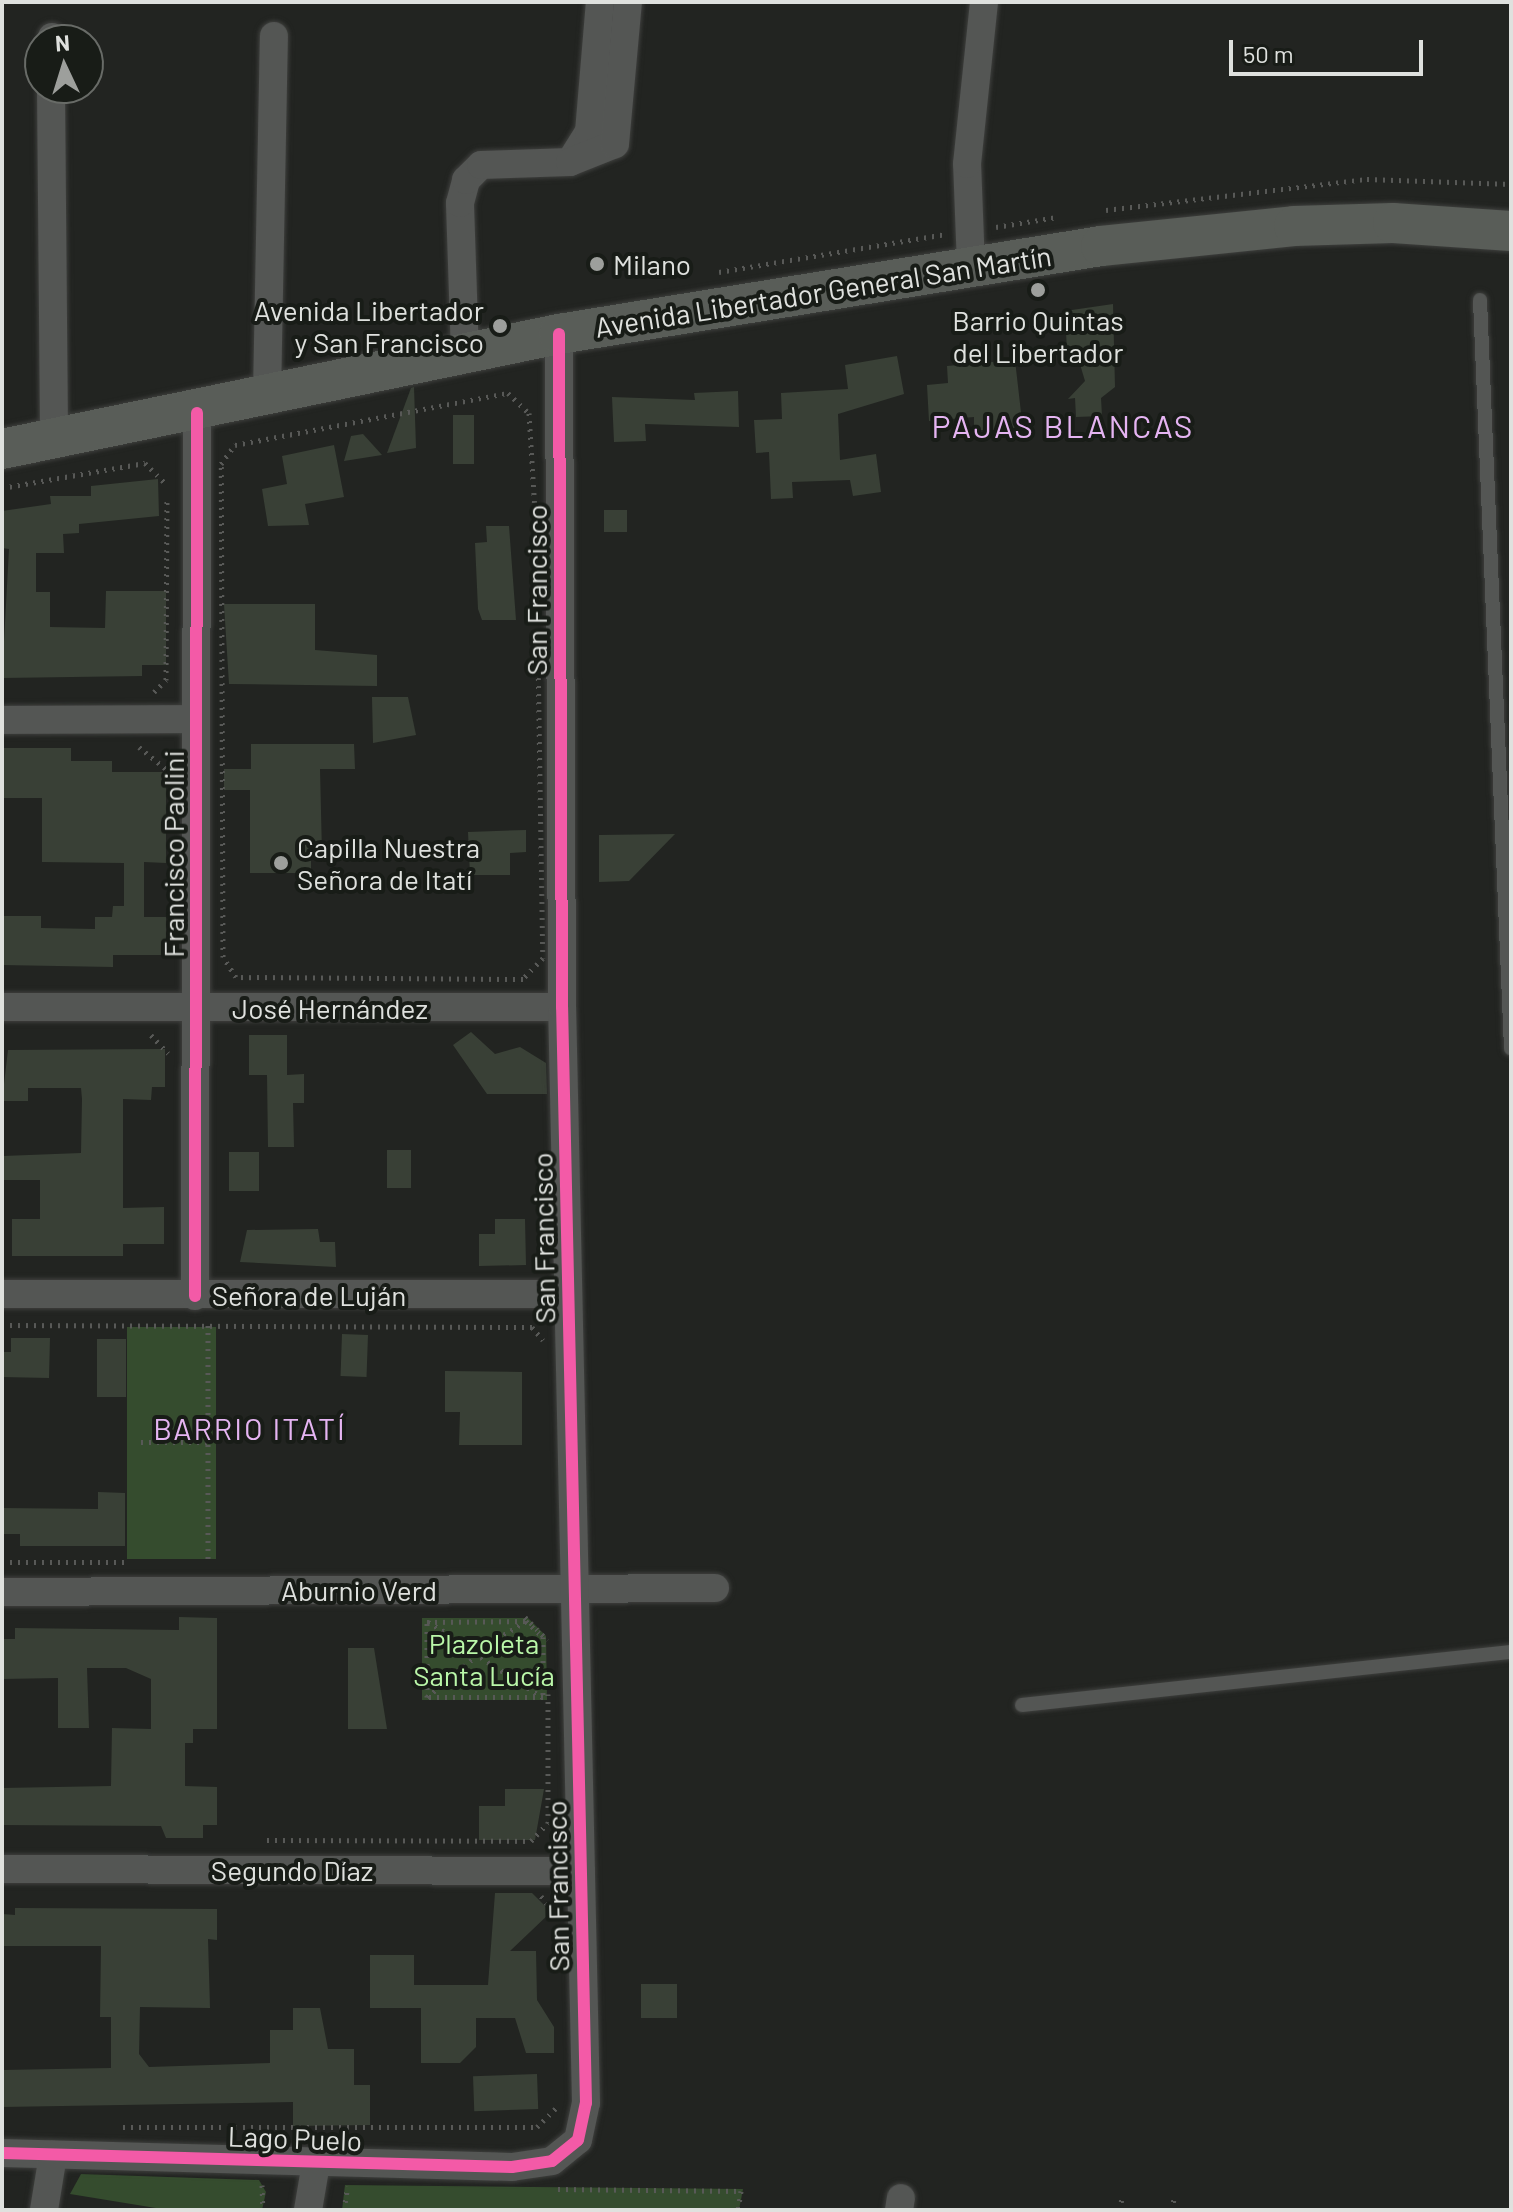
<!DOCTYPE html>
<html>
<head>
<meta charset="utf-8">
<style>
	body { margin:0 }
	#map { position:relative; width:1513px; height:2212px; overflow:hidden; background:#222421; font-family:Barlow,sans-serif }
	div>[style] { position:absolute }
	.green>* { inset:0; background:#354c2e; transform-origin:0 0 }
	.building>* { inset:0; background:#394036; transform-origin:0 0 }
	.path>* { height:5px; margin-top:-2.5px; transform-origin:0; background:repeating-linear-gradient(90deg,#585957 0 2px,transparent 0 8px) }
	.roads { filter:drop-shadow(0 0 2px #3e3f3d) drop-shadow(0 0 2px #3e3f3d) }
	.service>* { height:14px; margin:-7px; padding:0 7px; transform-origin:7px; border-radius:7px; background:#545654 }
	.minor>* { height:28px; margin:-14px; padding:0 14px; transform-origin:14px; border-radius:14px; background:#545654 }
	.secondary>* { height:40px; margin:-20px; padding:0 20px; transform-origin:20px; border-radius:20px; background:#595d58 }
	.cycleway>* { height:12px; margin:-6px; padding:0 6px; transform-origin:6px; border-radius:6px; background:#f35aa7 }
	.dots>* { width:22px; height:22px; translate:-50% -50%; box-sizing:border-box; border:4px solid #181c17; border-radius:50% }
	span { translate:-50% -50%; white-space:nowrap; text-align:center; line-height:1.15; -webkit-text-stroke:8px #181c17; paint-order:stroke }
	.poi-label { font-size:28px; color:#dfe1de }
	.left { translate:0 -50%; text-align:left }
	.right { translate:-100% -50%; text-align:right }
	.street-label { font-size:28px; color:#dfe1de }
	.park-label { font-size:28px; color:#baf7a9 }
	.neighbourhood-label { font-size:30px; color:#e5b4f2; letter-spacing:2px }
	.quarter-label { font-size:32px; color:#e5b4f2; letter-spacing:2px }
	.frame { position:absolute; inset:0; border:4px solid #dfe1de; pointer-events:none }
	.north { position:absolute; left:24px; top:24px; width:80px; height:80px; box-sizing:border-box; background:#181c17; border:2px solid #686b67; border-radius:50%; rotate:356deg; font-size:22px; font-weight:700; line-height:32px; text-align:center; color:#dfe1de }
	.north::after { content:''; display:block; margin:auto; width:28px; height:36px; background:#9d9f9c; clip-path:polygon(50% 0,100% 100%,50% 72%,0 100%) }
	.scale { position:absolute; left:1229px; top:40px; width:194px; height:36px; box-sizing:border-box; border:4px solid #dfe1de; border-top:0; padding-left:10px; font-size:24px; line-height:28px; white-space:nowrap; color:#dfe1de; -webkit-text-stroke:6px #181c17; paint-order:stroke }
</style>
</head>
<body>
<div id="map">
	<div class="green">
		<i style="left:127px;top:1327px;width:89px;height:232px"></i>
		<i style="clip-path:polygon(422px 1618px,528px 1618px,546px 1636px,547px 1700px,422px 1700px)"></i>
		<i style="clip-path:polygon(81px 2174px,259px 2180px,266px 2192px,262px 2210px,168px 2210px,70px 2194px)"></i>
		<i style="clip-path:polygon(345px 2185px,743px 2189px,739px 2210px,342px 2210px)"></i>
	</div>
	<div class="building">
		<i style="clip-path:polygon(1113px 304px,1115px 387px,1101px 398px,1102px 416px,1076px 417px,1075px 398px,1068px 399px,1085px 381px,1076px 351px,1067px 352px,1065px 311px)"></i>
		<i style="clip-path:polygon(897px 356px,904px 394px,838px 414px,840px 460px,876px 454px,881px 492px,853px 496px,850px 480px,792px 482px,793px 498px,771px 499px,769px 452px,756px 453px,754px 420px,782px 419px,781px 393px,848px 389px,845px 365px)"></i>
		<i style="clip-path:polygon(1015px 360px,1023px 430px,974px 430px,974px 417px,929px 421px,927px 385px,948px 383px,947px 366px)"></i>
		<i style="clip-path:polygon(414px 387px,416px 448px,387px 453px,411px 388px)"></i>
		<i style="clip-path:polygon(738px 391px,739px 427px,645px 424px,646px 441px,614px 442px,612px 397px,695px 400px,694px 393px)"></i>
		<i style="left:453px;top:415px;width:21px;height:49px"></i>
		<i style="clip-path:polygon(363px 434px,382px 455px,344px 461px,351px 436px)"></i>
		<i style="clip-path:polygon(334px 445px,344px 497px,305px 504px,309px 525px,268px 526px,262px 489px,287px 484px,282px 456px)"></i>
		<i style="clip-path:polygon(158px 479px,159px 516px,79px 524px,79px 533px,63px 534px,64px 553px,36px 553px,36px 592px,50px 592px,50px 627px,105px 628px,106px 591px,166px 591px,166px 665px,142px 665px,142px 676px,2px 678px,9px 549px,2px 548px,2px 511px,51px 504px,50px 496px,91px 496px,91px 486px)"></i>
		<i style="left:604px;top:510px;width:23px;height:22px"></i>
		<i style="clip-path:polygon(486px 526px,509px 526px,516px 620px,482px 620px,478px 609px,475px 543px,487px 542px)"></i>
		<i style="clip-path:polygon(224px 604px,315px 604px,315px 650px,377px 655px,377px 686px,229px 684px)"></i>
		<i style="clip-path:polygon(372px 697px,408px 697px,416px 735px,373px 743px)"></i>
		<i style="clip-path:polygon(251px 744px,354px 744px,355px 769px,320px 769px,322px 854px,311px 854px,311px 873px,250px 873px,250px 790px,224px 790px,224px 769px,251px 769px)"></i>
		<i style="clip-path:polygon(2px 748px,71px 748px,71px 761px,112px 761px,112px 772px,166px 772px,166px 863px,144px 862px,144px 917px,166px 917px,166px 955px,113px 955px,113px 967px,2px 965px,2px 916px,41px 916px,41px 928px,95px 929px,95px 917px,112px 917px,113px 906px,124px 906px,124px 863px,42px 862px,42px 798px,2px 798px)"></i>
		<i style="clip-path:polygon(526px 830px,526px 852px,510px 853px,510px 875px,470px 875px,468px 832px)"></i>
		<i style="clip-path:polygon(675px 834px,629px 881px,599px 882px,599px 835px)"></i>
		<i style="clip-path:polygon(471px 1032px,495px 1054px,520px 1047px,546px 1063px,547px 1094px,487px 1094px,453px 1045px)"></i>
		<i style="clip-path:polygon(249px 1035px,287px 1035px,287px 1075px,304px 1074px,304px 1103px,293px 1103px,294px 1147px,268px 1147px,267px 1075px,249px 1075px)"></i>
		<i style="clip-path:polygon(165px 1049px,165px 1087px,152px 1087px,151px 1100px,123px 1099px,123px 1208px,164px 1207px,164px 1244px,123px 1244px,123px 1256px,12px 1256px,12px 1219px,40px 1219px,40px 1180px,4px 1180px,3px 1156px,81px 1153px,82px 1099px,81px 1088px,28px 1088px,28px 1101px,2px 1101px,8px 1050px)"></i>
		<i style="left:411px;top:1150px;width:38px;height:24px;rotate:90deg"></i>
		<i style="left:259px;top:1152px;width:39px;height:30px;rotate:90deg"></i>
		<i style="clip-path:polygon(495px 1219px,525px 1219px,526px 1265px,479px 1266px,479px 1234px,495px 1234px)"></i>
		<i style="clip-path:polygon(318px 1229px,320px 1242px,335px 1242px,336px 1267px,240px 1262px,247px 1230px)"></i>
		<i style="left:342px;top:1334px;width:26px;height:42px;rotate:2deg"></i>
		<i style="clip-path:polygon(11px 1338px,50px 1338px,49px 1378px,2px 1377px,2px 1352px,11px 1352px)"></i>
		<i style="left:97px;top:1339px;width:29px;height:58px"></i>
		<i style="clip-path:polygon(445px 1371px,522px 1372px,522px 1445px,459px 1445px,460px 1412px,445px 1412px)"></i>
		<i style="clip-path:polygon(98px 1492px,125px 1493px,125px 1546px,20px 1546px,20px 1534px,2px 1534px,2px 1508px,98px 1509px)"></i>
		<i style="clip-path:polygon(179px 1617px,217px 1618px,217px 1729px,193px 1729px,193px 1743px,185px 1743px,185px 1786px,217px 1787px,217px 1825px,203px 1825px,203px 1838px,166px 1838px,161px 1826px,2px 1825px,2px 1788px,111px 1786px,112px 1728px,151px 1729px,151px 1679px,126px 1668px,87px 1668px,89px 1728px,58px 1728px,58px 1678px,2px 1679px,2px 1639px,15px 1639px,15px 1628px,179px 1630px)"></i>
		<i style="clip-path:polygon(348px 1648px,374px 1648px,387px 1729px,348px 1729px)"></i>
		<i style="clip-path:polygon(505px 1789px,544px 1789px,535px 1840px,479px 1840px,479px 1806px,505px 1806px)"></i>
		<i style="clip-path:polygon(495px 1893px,532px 1893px,551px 1912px,510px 1951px,536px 1951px,537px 2000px,554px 2027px,554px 2053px,526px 2053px,515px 2018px,476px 2018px,476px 2047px,460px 2063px,421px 2063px,421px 2008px,370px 2008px,370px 1955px,414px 1955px,414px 1985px,488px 1985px)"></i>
		<i style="clip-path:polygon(15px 1908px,217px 1909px,217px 1940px,208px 1939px,210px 2008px,140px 2007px,139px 2054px,149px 2067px,270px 2063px,270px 2030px,293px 2030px,293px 2008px,320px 2008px,328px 2049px,354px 2049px,354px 2085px,370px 2085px,370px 2125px,293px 2126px,293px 2102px,2px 2107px,2px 2070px,111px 2068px,111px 2017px,100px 2017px,101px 1946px,2px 1946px,2px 1914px,15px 1915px)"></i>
		<i style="left:641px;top:1984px;width:36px;height:34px"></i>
		<i style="left:537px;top:2074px;width:35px;height:64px;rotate:88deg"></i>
	</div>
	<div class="path">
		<i style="left:1106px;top:210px;width:263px;rotate:-6.8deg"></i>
		<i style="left:1367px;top:179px;width:144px;rotate:2deg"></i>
		<i style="left:996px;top:227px;width:62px;rotate:-9.3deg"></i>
		<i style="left:719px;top:272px;width:230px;rotate:-9.5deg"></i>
		<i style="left:508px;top:393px;width:29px;rotate:44deg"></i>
		<i style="left:529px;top:413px;width:113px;rotate:86.5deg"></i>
		<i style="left:536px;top:526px;width:432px;rotate:89.1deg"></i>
		<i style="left:543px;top:958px;width:29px;rotate:134deg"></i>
		<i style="left:523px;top:979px;width:287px;rotate:-179.6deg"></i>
		<i style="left:236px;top:977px;width:24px;rotate:-123deg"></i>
		<i style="left:223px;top:957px;width:493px;rotate:-90.2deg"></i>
		<i style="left:221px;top:464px;width:24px;rotate:-54deg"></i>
		<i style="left:235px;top:445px;width:278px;rotate:-10.8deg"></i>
		<i style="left:2px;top:488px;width:145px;rotate:-9.9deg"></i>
		<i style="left:145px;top:463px;width:31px;rotate:45deg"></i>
		<i style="left:154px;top:692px;width:17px;rotate:-45deg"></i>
		<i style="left:166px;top:680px;width:181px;rotate:-89.7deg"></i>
		<i style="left:139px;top:747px;width:41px;rotate:39.1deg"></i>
		<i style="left:151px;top:1035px;width:25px;rotate:47deg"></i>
		<i style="left:2px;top:1325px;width:530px;rotate:0.22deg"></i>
		<i style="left:532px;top:1327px;width:17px;rotate:50deg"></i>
		<i style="left:208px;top:1325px;width:237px;rotate:90deg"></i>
		<i style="left:141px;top:1442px;width:67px"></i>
		<i style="left:2px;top:1562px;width:128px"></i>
		<i style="left:525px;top:1617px;width:32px;rotate:46deg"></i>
		<i style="left:526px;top:1621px;width:23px;rotate:43deg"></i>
		<i style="left:543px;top:1637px;width:60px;rotate:90deg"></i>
		<i style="left:543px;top:1697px;width:116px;rotate:180deg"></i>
		<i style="left:427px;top:1697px;width:75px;rotate:-90deg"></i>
		<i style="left:427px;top:1622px;width:99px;rotate:-0.6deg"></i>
		<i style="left:526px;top:1621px;width:61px;rotate:148.4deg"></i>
		<i style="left:474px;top:1653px;width:81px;rotate:32.9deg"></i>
		<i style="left:428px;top:1622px;width:55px;rotate:30.8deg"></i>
		<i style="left:427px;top:1697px;width:62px;rotate:-39.8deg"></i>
		<i style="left:267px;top:1840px;width:264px;rotate:0.2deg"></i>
		<i style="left:531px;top:1841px;width:25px;rotate:-47deg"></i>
		<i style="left:548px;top:1823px;width:129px;rotate:-90deg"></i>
		<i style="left:541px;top:1896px;width:21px;rotate:53deg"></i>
		<i style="left:123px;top:2127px;width:414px"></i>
		<i style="left:537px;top:2127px;width:28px;rotate:-45deg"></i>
		<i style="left:262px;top:2185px;width:25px;rotate:88deg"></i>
		<i style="left:558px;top:2189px;width:183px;rotate:0.6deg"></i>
		<i style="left:741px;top:2191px;width:19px;rotate:99deg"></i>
		<i style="left:344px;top:2210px;width:24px;rotate:-81deg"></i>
		<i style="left:1120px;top:2210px;width:13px;rotate:-81deg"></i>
		<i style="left:1172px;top:2210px;width:11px;rotate:-80deg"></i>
		<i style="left:1366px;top:2210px;width:4px;rotate:-76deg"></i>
		<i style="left:1419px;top:2210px;width:2px;rotate:-90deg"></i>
	</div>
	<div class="roads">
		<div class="service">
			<i style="left:1480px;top:300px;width:749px;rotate:87.63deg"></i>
			<i style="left:1022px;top:1705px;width:492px;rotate:-6.2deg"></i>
		</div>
		<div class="minor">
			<i style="left:52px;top:40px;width:3px;rotate:-90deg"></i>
			<i style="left:51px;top:88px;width:353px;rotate:89.5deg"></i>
			<i style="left:570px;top:162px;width:36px;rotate:-58deg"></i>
			<i style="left:589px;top:132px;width:130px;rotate:-85.2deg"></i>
			<i style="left:971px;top:266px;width:102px;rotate:-92.2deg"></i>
			<i style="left:967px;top:164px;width:163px;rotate:-84deg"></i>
			<i style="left:465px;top:355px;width:152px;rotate:-91.9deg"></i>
			<i style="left:460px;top:203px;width:24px;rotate:-75deg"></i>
			<i style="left:466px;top:180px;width:21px;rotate:-45deg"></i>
			<i style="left:481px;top:165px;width:89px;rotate:-1.9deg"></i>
			<i style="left:570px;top:162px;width:48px;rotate:-21.8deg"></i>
			<i style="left:615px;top:144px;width:143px;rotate:-84.8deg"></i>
			<i style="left:267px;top:395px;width:359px;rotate:-88.9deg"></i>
			<i style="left:2px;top:720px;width:194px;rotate:-0.3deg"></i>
			<i style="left:2px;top:1007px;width:560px"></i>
			<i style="left:2px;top:1294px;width:566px"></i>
			<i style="left:195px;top:1296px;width:883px;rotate:-89.87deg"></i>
			<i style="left:2px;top:1592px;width:713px;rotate:-0.32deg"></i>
			<i style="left:2px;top:1869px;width:579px;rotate:0.2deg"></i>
			<i style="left:2px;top:2153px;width:510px;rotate:1.57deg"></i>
			<i style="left:512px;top:2167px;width:40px;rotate:-8.5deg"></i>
			<i style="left:552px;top:2161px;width:33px;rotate:-39deg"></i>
			<i style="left:578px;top:2140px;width:38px;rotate:-78deg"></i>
			<i style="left:586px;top:2103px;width:1096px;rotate:-91.25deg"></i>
			<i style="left:562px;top:1007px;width:673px;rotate:-90.26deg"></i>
			<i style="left:44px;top:2210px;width:56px;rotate:-80.7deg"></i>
			<i style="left:308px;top:2210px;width:48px;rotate:-80.3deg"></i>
			<i style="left:899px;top:2210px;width:12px;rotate:-81deg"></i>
		</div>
		<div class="secondary">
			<i style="left:2px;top:449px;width:569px;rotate:-11.67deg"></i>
			<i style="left:559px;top:334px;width:549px;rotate:-9.22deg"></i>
			<i style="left:1101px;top:246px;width:194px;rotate:-5.9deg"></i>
			<i style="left:1294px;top:226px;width:99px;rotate:-1.7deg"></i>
			<i style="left:1393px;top:223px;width:118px;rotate:3.9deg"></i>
		</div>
	</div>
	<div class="cycleway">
		<i style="left:195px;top:1296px;width:883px;rotate:-89.87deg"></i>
		<i style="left:2px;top:2153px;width:510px;rotate:1.57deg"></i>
		<i style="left:512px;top:2167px;width:40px;rotate:-8.5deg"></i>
		<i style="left:552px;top:2161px;width:33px;rotate:-39deg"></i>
		<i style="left:578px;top:2140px;width:38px;rotate:-78deg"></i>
		<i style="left:586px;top:2103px;width:1096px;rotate:-91.25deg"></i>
		<i style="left:562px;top:1007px;width:673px;rotate:-90.26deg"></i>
	</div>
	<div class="dots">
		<i style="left:597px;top:264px;background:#9d9f9c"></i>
		<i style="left:1038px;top:290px;background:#9d9f9c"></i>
		<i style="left:500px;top:326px;background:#9d9f9c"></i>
		<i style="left:281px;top:863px;background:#9d9f9c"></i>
	</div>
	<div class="poi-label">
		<span class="left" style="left:613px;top:264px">Milano</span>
		<span class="right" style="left:484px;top:326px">Avenida Libertador<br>y San Francisco</span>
		<span style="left:1038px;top:336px">Barrio Quintas<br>del Libertador</span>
		<span class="left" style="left:297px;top:863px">Capilla Nuestra<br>Señora de Itatí</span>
	</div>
	<div class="street-label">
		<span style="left:823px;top:291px;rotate:-9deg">Avenida Libertador General San Martín</span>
		<span style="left:536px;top:590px;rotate:-90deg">San Francisco</span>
		<span style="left:173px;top:854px;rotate:-90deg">Francisco Paolini</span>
		<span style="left:330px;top:1008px">José Hernández</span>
		<span style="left:543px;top:1238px;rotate:-91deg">San Francisco</span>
		<span style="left:309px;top:1295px">Señora de Luján</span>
		<span style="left:359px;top:1590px">Aburnio Verd</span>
		<span style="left:292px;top:1870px">Segundo Díaz</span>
		<span style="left:557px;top:1886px;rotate:-91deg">San Francisco</span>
		<span style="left:295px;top:2138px;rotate:2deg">Lago Puelo</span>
	</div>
	<div class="park-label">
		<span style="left:484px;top:1659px">Plazoleta<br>Santa Lucía</span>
	</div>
	<div class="neighbourhood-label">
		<span style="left:250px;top:1428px">BARRIO ITATÍ</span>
	</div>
	<div class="quarter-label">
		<span style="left:1063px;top:425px">PAJAS BLANCAS</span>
	</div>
	<div class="frame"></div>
	<div class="north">N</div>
	<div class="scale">50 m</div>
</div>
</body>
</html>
